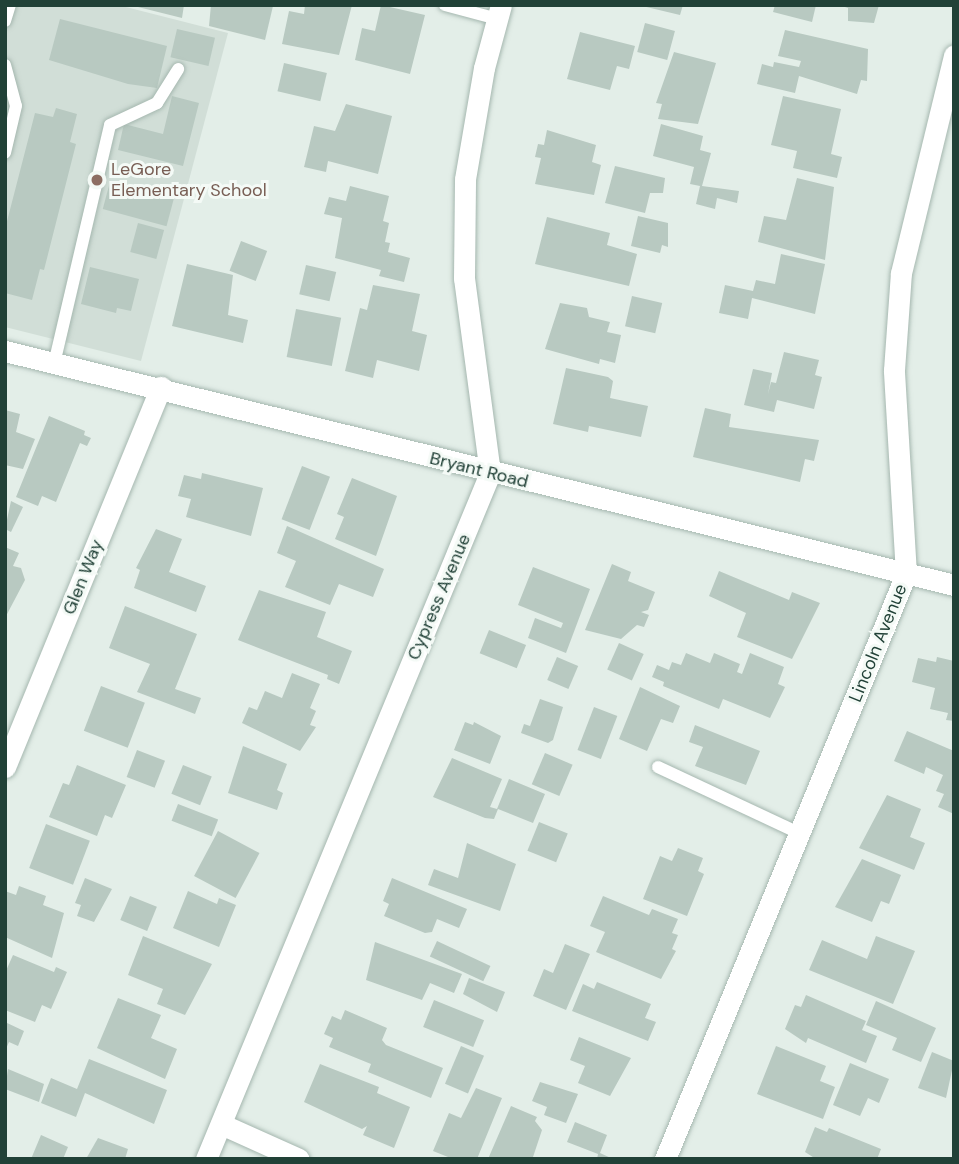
<!DOCTYPE html>
<html>
<head>
<meta charset="utf-8">
<style>
	body { margin:0 }
	#map { position:relative; width:959px; height:1164px; overflow:hidden; background:#e3eee8; font-family:"DM Sans",sans-serif }
	div>[style] { position:absolute }
	.built>* { inset:0; background:#d1ded7 }
	.building>* { inset:0; background:#b8c9c1; transform-origin:0 0 }
	.roads { filter:drop-shadow(0 0 2px #a5b7af) drop-shadow(0 0 2px #a5b7af) }
	.service>* { height:12px; margin:-6px; padding:0 6px; transform-origin:6px; border-radius:6px; background:#fff }
	.minor>* { height:21px; margin:-10.5px; padding:0 10.5px; transform-origin:10.5px; border-radius:10.5px; background:#fff }
	.tertiary>* { height:21px; margin:-10.5px; padding:0 10.5px; transform-origin:10.5px; border-radius:10.5px; background:#fff }
	.dots>* { width:19px; height:19px; translate:-50% -50%; box-sizing:border-box; border:4px solid #f4faf6; border-radius:50% }
	span { translate:-50% -50%; white-space:nowrap; text-align:center; line-height:1.15; -webkit-text-stroke:6px #f4faf6; paint-order:stroke }
	.education-label { font-size:18px; color:#785e54 }
	.left { translate:0 -50%; text-align:left }
	.street-label { font-size:18px; color:#214137 }
	.frame { position:absolute; inset:0; border:7px solid #214137; pointer-events:none }
</style>
</head>
<body>
<div id="map">
	<div class="built">
		<i style="clip-path:polygon(5px 5px,118px 5px,228px 33px,141px 361px,5px 327px)"></i>
	</div>
	<div class="building">
		<i style="clip-path:polygon(130px 5px,184px 5px,182px 18px)"></i>
		<i style="clip-path:polygon(211px 5px,273px 6px,265px 40px,209px 26px)"></i>
		<i style="clip-path:polygon(305px 5px,352px 5px,339px 55px,282px 44px,289px 11px,304px 14px)"></i>
		<i style="clip-path:polygon(381px 5px,425px 15px,410px 74px,355px 60px,362px 28px,375px 31px)"></i>
		<i style="clip-path:polygon(638px 5px,683px 5px,680px 15px)"></i>
		<i style="clip-path:polygon(775px 5px,816px 5px,812px 22px,773px 12px)"></i>
		<i style="clip-path:polygon(839px 5px,879px 5px,874px 23px,848px 21px,848px 8px)"></i>
		<i style="clip-path:polygon(60px 19px,167px 46px,157px 88px,128px 84px,49px 60px)"></i>
		<i style="left:645px;top:23px;width:31px;height:30px;rotate:15deg"></i>
		<i style="left:177px;top:29px;width:39px;height:29px;rotate:13deg"></i>
		<i style="clip-path:polygon(785px 30px,868px 49px,867px 81px,861px 80px,857px 94px,799px 76px,795px 93px,757px 84px,762px 64px,773px 67px,774px 62px,799px 67px,801px 61px,778px 56px)"></i>
		<i style="clip-path:polygon(580px 32px,635px 46px,629px 69px,617px 66px,610px 90px,567px 79px)"></i>
		<i style="clip-path:polygon(674px 52px,716px 63px,698px 124px,658px 119px,662px 104px,656px 103px)"></i>
		<i style="left:284px;top:63px;width:44px;height:29px;rotate:13deg"></i>
		<i style="clip-path:polygon(172px 96px,199px 103px,183px 166px,118px 150px,124px 124px,163px 134px)"></i>
		<i style="clip-path:polygon(783px 96px,841px 109px,831px 154px,842px 157px,837px 178px,793px 168px,797px 151px,771px 145px)"></i>
		<i style="clip-path:polygon(346px 104px,392px 116px,378px 174px,328px 161px,326px 172px,304px 167px,314px 126px,335px 131px)"></i>
		<i style="clip-path:polygon(56px 108px,77px 114px,70px 142px,76px 144px,44px 270px,40px 269px,32px 300px,5px 293px,5px 229px,35px 113px,53px 117px)"></i>
		<i style="clip-path:polygon(661px 124px,703px 136px,700px 150px,711px 153px,702px 186px,739px 191px,737px 203px,717px 198px,715px 209px,696px 204px,700px 186px,690px 184px,694px 167px,653px 156px)"></i>
		<i style="clip-path:polygon(547px 130px,596px 145px,592px 162px,601px 165px,594px 195px,535px 184px,541px 158px,535px 157px,538px 144px,544px 145px)"></i>
		<i style="clip-path:polygon(615px 166px,665px 178px,663px 193px,650px 193px,645px 213px,605px 203px)"></i>
		<i style="clip-path:polygon(797px 178px,834px 187px,825px 260px,758px 242px,764px 216px,786px 220px)"></i>
		<i style="left:110px;top:182px;width:66px;height:28px;rotate:15deg"></i>
		<i style="clip-path:polygon(350px 186px,389px 196px,383px 221px,389px 223px,385px 242px,390px 243px,388px 252px,410px 258px,404px 282px,379px 276px,381px 270px,335px 258px,342px 218px,324px 214px,329px 197px,346px 201px)"></i>
		<i style="clip-path:polygon(638px 216px,668px 223px,668px 247px,662px 245px,660px 253px,631px 246px)"></i>
		<i style="clip-path:polygon(547px 217px,610px 233px,607px 245px,637px 254px,629px 286px,535px 264px)"></i>
		<i style="left:138px;top:223px;width:27px;height:30px;rotate:15deg"></i>
		<i style="left:241px;top:241px;width:28px;height:32px;rotate:21deg"></i>
		<i style="clip-path:polygon(781px 254px,825px 264px,815px 314px,752px 298px,748px 319px,719px 313px,725px 285px,753px 291px,756px 280px,775px 284px)"></i>
		<i style="clip-path:polygon(187px 264px,233px 275px,228px 315px,248px 320px,243px 343px,172px 326px)"></i>
		<i style="left:306px;top:265px;width:31px;height:30px;rotate:13deg"></i>
		<i style="clip-path:polygon(90px 267px,139px 279px,131px 311px,117px 308px,116px 313px,81px 304px)"></i>
		<i style="clip-path:polygon(373px 285px,420px 294px,412px 331px,427px 335px,419px 371px,377px 360px,373px 378px,345px 371px,360px 308px,367px 310px)"></i>
		<i style="left:632px;top:296px;width:31px;height:31px;rotate:13deg"></i>
		<i style="clip-path:polygon(560px 303px,587px 308px,589px 317px,610px 322px,607px 332px,621px 335px,615px 363px,600px 359px,599px 364px,545px 349px)"></i>
		<i style="left:296px;top:309px;width:46px;height:49px;rotate:11deg"></i>
		<i style="clip-path:polygon(784px 352px,819px 360px,815px 375px,822px 377px,814px 409px,777px 400px,774px 412px,744px 405px,753px 369px,772px 373px,768px 394px,771px 382px,776px 383px)"></i>
		<i style="clip-path:polygon(566px 368px,608px 377px,613px 381px,610px 398px,648px 406px,641px 437px,589px 426px,588px 432px,553px 424px)"></i>
		<i style="clip-path:polygon(705px 408px,731px 414px,729px 427px,819px 440px,814px 461px,805px 459px,800px 482px,693px 457px)"></i>
		<i style="clip-path:polygon(5px 410px,20px 414px,16px 432px,35px 439px,23px 469px,5px 465px)"></i>
		<i style="clip-path:polygon(49px 416px,85px 431px,84px 435px,91px 438px,87px 446px,80px 443px,56px 502px,42px 496px,38px 506px,16px 497px)"></i>
		<i style="left:302px;top:466px;width:30px;height:57px;rotate:21deg"></i>
		<i style="clip-path:polygon(202px 473px,263px 488px,251px 536px,186px 517px,191px 499px,178px 496px,184px 475px,201px 479px)"></i>
		<i style="clip-path:polygon(352px 478px,397px 496px,376px 556px,335px 539px,344px 517px,337px 514px)"></i>
		<i style="clip-path:polygon(11px 501px,23px 507px,11px 532px,5px 529px)"></i>
		<i style="clip-path:polygon(287px 526px,384px 569px,373px 597px,339px 584px,330px 605px,285px 587px,296px 561px,277px 553px)"></i>
		<i style="clip-path:polygon(156px 529px,182px 539px,169px 572px,206px 586px,196px 612px,134px 588px,140px 570px,136px 568px)"></i>
		<i style="clip-path:polygon(5px 547px,19px 553px,13px 566px,21px 568px,25px 580px,5px 618px)"></i>
		<i style="clip-path:polygon(612px 564px,631px 572px,628px 581px,655px 592px,648px 610px,641px 612px,649px 615px,644px 627px,637px 625px,621px 639px,585px 630px)"></i>
		<i style="clip-path:polygon(533px 567px,590px 589px,566px 653px,528px 638px,535px 618px,561px 628px,563px 623px,518px 605px)"></i>
		<i style="clip-path:polygon(719px 571px,789px 600px,792px 592px,820px 603px,792px 659px,737px 637px,746px 613px,709px 596px)"></i>
		<i style="clip-path:polygon(259px 590px,326px 612px,317px 637px,352px 651px,339px 684px,327px 679px,328px 675px,238px 640px)"></i>
		<i style="clip-path:polygon(125px 606px,197px 634px,175px 689px,201px 698px,195px 714px,137px 692px,150px 664px,109px 648px)"></i>
		<i style="left:489px;top:630px;width:40px;height:25px;rotate:22deg"></i>
		<i style="left:619px;top:643px;width:27px;height:29px;rotate:24deg"></i>
		<i style="clip-path:polygon(686px 653px,710px 663px,714px 653px,740px 664px,737px 672px,742px 674px,750px 653px,784px 667px,778px 684px,785px 687px,770px 718px,723px 699px,719px 709px,663px 686px,664px 682px,652px 677px,657px 665px,669px 670px,672px 662px,681px 665px)"></i>
		<i style="left:557px;top:657px;width:23px;height:25px;rotate:23deg"></i>
		<i style="clip-path:polygon(937px 657px,954px 661px,954px 721px,946px 720px,948px 713px,930px 709px,935px 688px,912px 682px,918px 658px,936px 662px)"></i>
		<i style="clip-path:polygon(292px 673px,320px 684px,310px 708px,316px 711px,310px 725px,316px 727px,300px 751px,242px 723px,249px 707px,257px 710px,265px 691px,282px 698px)"></i>
		<i style="left:101px;top:686px;width:47px;height:48px;rotate:21deg"></i>
		<i style="clip-path:polygon(640px 687px,680px 706px,673px 723px,661px 719px,647px 751px,619px 739px)"></i>
		<i style="clip-path:polygon(540px 699px,563px 707px,553px 740px,548px 743px,521px 733px,524px 724px,530px 726px)"></i>
		<i style="left:594px;top:707px;width:25px;height:46px;rotate:21deg"></i>
		<i style="clip-path:polygon(465px 722px,473px 725px,474px 722px,501px 736px,490px 764px,454px 750px)"></i>
		<i style="clip-path:polygon(695px 725px,760px 751px,746px 785px,695px 766px,703px 747px,689px 742px)"></i>
		<i style="clip-path:polygon(907px 731px,954px 751px,954px 814px,938px 807px,944px 794px,936px 791px,943px 775px,926px 767px,924px 774px,894px 761px)"></i>
		<i style="clip-path:polygon(243px 746px,287px 764px,277px 790px,283px 793px,277px 810px,228px 793px)"></i>
		<i style="left:137px;top:750px;width:30px;height:29px;rotate:21deg"></i>
		<i style="left:545px;top:753px;width:30px;height:34px;rotate:23deg"></i>
		<i style="clip-path:polygon(452px 758px,502px 779px,490px 807px,497px 809px,509px 779px,545px 794px,533px 823px,498px 809px,494px 819px,485px 818px,433px 797px)"></i>
		<i style="clip-path:polygon(77px 765px,126px 785px,112px 818px,105px 815px,97px 836px,49px 817px,63px 783px,69px 785px)"></i>
		<i style="left:183px;top:765px;width:31px;height:31px;rotate:22deg"></i>
		<i style="clip-path:polygon(887px 795px,921px 809px,910px 837px,925px 843px,914px 870px,859px 848px)"></i>
		<i style="left:178px;top:804px;width:43px;height:18px;rotate:21deg"></i>
		<i style="left:539px;top:822px;width:31px;height:31px;rotate:22deg"></i>
		<i style="left:46px;top:824px;width:47px;height:47px;rotate:21deg"></i>
		<i style="left:218px;top:831px;width:47px;height:51px;rotate:28deg"></i>
		<i style="clip-path:polygon(467px 843px,516px 864px,500px 911px,428px 885px,434px 869px,458px 878px)"></i>
		<i style="clip-path:polygon(678px 848px,703px 858px,698px 871px,704px 874px,687px 916px,643px 899px,660px 856px,672px 861px)"></i>
		<i style="clip-path:polygon(862px 859px,901px 875px,889px 904px,881px 901px,872px 922px,835px 907px)"></i>
		<i style="clip-path:polygon(85px 878px,112px 889px,94px 922px,77px 916px,81px 905px,75px 903px)"></i>
		<i style="clip-path:polygon(392px 878px,467px 909px,459px 928px,437px 919px,432px 932px,425px 933px,384px 916px,389px 904px,383px 901px)"></i>
		<i style="clip-path:polygon(19px 886px,46px 896px,43px 905px,64px 913px,52px 958px,5px 937px,5px 891px,16px 895px)"></i>
		<i style="clip-path:polygon(188px 891px,217px 904px,219px 898px,236px 905px,219px 947px,173px 928px)"></i>
		<i style="left:130px;top:896px;width:29px;height:26px;rotate:22deg"></i>
		<i style="clip-path:polygon(603px 896px,649px 915px,652px 909px,678px 919px,672px 933px,678px 935px,672px 949px,676px 951px,661px 979px,596px 952px,605px 932px,590px 926px)"></i>
		<i style="clip-path:polygon(143px 936px,212px 964px,185px 1015px,157px 1004px,163px 989px,128px 975px)"></i>
		<i style="clip-path:polygon(876px 936px,915px 951px,893px 1004px,809px 970px,822px 940px,867px 959px)"></i>
		<i style="left:437px;top:941px;width:59px;height:17px;rotate:25deg"></i>
		<i style="clip-path:polygon(375px 942px,462px 974px,454px 993px,430px 983px,422px 1000px,366px 980px)"></i>
		<i style="clip-path:polygon(565px 944px,590px 954px,566px 1010px,533px 996px,544px 969px,553px 973px)"></i>
		<i style="clip-path:polygon(13px 955px,54px 972px,56px 967px,67px 972px,51px 1009px,42px 1005px,35px 1022px,5px 1010px,5px 973px)"></i>
		<i style="clip-path:polygon(469px 978px,505px 992px,497px 1012px,463px 994px)"></i>
		<i style="clip-path:polygon(597px 982px,651px 1004px,645px 1018px,656px 1022px,648px 1041px,572px 1011px,583px 984px,594px 989px)"></i>
		<i style="clip-path:polygon(806px 995px,866px 1021px,862px 1030px,877px 1036px,866px 1063px,808px 1038px,806px 1043px,785px 1029px,795px 1005px,801px 1007px)"></i>
		<i style="clip-path:polygon(118px 998px,161px 1015px,151px 1038px,177px 1049px,165px 1079px,97px 1048px)"></i>
		<i style="left:434px;top:1000px;width:54px;height:29px;rotate:22deg"></i>
		<i style="clip-path:polygon(876px 1001px,936px 1028px,921px 1062px,892px 1050px,897px 1038px,866px 1025px)"></i>
		<i style="clip-path:polygon(345px 1010px,387px 1028px,382px 1040px,386px 1045px,443px 1068px,431px 1098px,368px 1072px,371px 1064px,329px 1047px,333px 1038px,324px 1034px,332px 1016px,341px 1020px)"></i>
		<i style="clip-path:polygon(5px 1022px,24px 1031px,18px 1046px,9px 1042px,5px 1051px)"></i>
		<i style="clip-path:polygon(579px 1037px,631px 1058px,610px 1096px,578px 1083px,585px 1066px,570px 1060px)"></i>
		<i style="left:461px;top:1046px;width:25px;height:41px;rotate:23deg"></i>
		<i style="clip-path:polygon(776px 1046px,826px 1066px,820px 1081px,835px 1087px,823px 1119px,757px 1094px)"></i>
		<i style="clip-path:polygon(932px 1052px,954px 1061px,946px 1098px,918px 1088px)"></i>
		<i style="clip-path:polygon(89px 1059px,167px 1090px,154px 1124px,85px 1093px,76px 1117px,41px 1103px,51px 1078px,77px 1089px)"></i>
		<i style="clip-path:polygon(850px 1063px,889px 1079px,879px 1103px,868px 1098px,860px 1116px,833px 1105px)"></i>
		<i style="clip-path:polygon(320px 1064px,379px 1087px,377px 1093px,410px 1107px,394px 1148px,363px 1135px,367px 1126px,362px 1129px,304px 1102px)"></i>
		<i style="clip-path:polygon(8px 1069px,44px 1084px,39px 1102px,5px 1089px)"></i>
		<i style="clip-path:polygon(540px 1082px,578px 1094px,566px 1123px,544px 1115px,547px 1107px,532px 1101px)"></i>
		<i style="clip-path:polygon(476px 1088px,502px 1098px,477px 1159px,453px 1159px,433px 1151px,449px 1113px,461px 1118px)"></i>
		<i style="clip-path:polygon(511px 1106px,537px 1117px,535px 1121px,542px 1130px,533px 1157px,539px 1159px,488px 1159px)"></i>
		<i style="clip-path:polygon(575px 1122px,607px 1135px,600px 1153px,613px 1159px,597px 1159px,598px 1154px,567px 1142px)"></i>
		<i style="clip-path:polygon(815px 1127px,827px 1132px,829px 1128px,881px 1149px,877px 1159px,816px 1159px,805px 1152px)"></i>
		<i style="clip-path:polygon(41px 1135px,68px 1147px,63px 1159px,31px 1159px)"></i>
		<i style="clip-path:polygon(98px 1138px,128px 1149px,125px 1159px,86px 1159px)"></i>
	</div>
	<div class="roads">
		<div class="service">
			<i style="left:445px;top:5px;width:55px;rotate:14.8deg"></i>
			<i style="left:5px;top:21px;width:17px;rotate:-73deg"></i>
			<i style="left:5px;top:65px;width:42px;rotate:75deg"></i>
			<i style="left:16px;top:106px;width:48px;rotate:103.2deg"></i>
			<i style="left:54px;top:364px;width:245px;rotate:-76.8deg"></i>
			<i style="left:110px;top:125px;width:52px;rotate:-25.1deg"></i>
			<i style="left:157px;top:103px;width:40px;rotate:-58deg"></i>
			<i style="left:658px;top:767px;width:156px;rotate:25.1deg"></i>
		</div>
		<div class="minor">
			<i style="left:5px;top:351px;width:977px;rotate:13.85deg"></i>
			<i style="left:5px;top:767px;width:411px;rotate:-67.7deg"></i>
			<i style="left:221px;top:1124px;width:85px;rotate:24.2deg"></i>
			<i style="left:665px;top:1159px;width:633px;rotate:-67.61deg"></i>
			<i style="left:906px;top:574px;width:204px;rotate:-93.4deg"></i>
			<i style="left:894px;top:370px;width:97px;rotate:-85.9deg"></i>
			<i style="left:901px;top:273px;width:224px;rotate:-76.3deg"></i>
		</div>
		<div class="tertiary">
			<i style="left:206px;top:1159px;width:742px;rotate:-67.51deg"></i>
			<i style="left:490px;top:473px;width:197px;rotate:-97.6deg"></i>
			<i style="left:464px;top:278px;width:99px;rotate:-89.4deg"></i>
			<i style="left:465px;top:179px;width:113px;rotate:-80.3deg"></i>
			<i style="left:484px;top:68px;width:65px;rotate:-74.9deg"></i>
		</div>
	</div>
	<div class="dots">
		<i style="left:97px;top:180px;background:#8d6e63"></i>
	</div>
	<div class="education-label">
		<span class="left" style="left:111px;top:180px">LeGore<br>Elementary School</span>
	</div>
	<div class="street-label">
		<span style="left:479px;top:470px;rotate:14deg">Bryant Road</span>
		<span style="left:83px;top:577px;rotate:-68deg">Glen Way</span>
		<span style="left:439px;top:597px;rotate:-67deg">Cypress Avenue</span>
		<span style="left:878px;top:643px;rotate:-68deg">Lincoln Avenue</span>
	</div>
	<div class="frame"></div>
</div>
</body>
</html>
